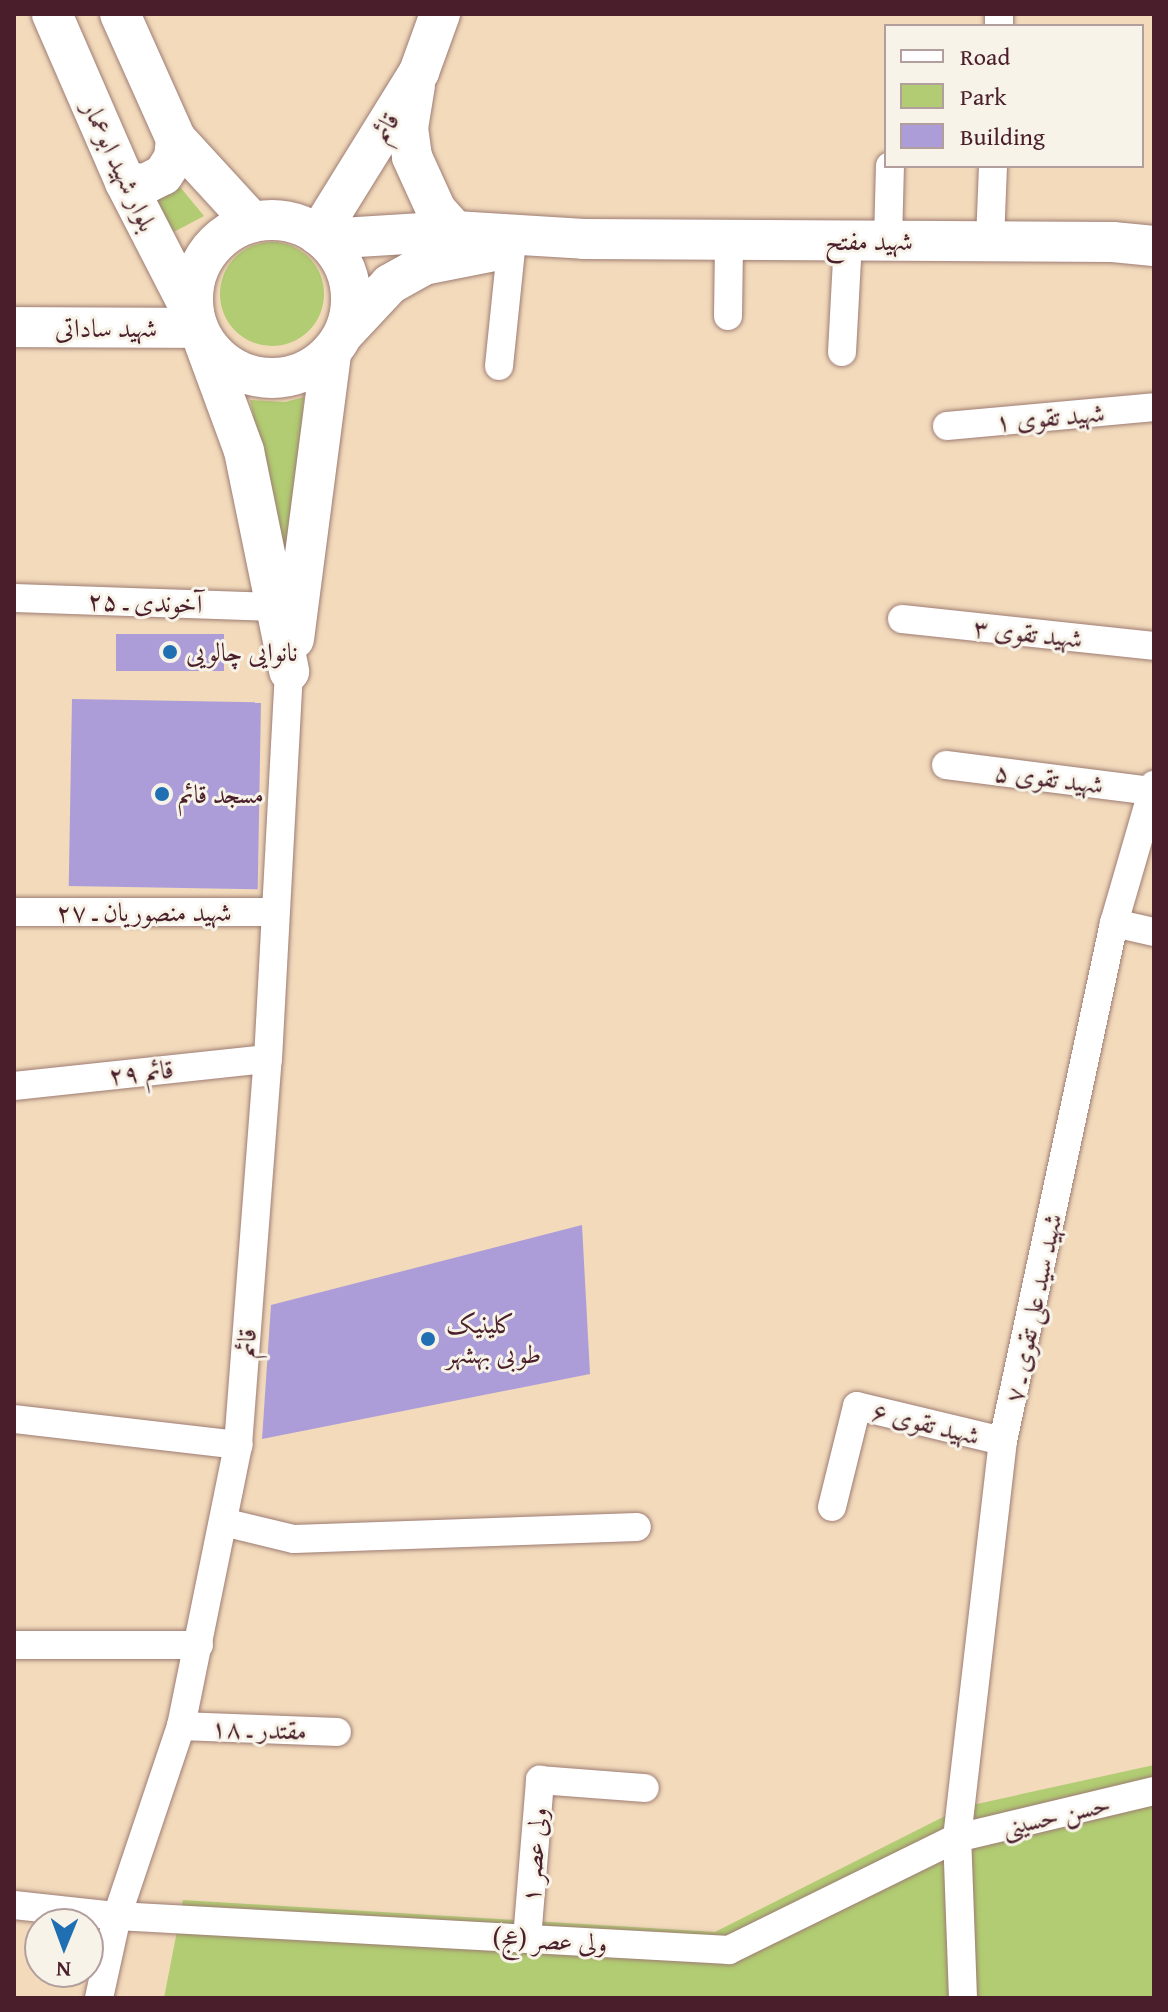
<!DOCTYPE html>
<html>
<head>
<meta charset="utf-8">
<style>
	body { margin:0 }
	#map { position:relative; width:1168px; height:2012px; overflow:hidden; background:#f2dabb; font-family:"Gentium Book Plus",Amiri,serif }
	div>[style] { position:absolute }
	.green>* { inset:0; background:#b1cc72 }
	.round { border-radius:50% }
	.building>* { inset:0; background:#ac9dd8; transform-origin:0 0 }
	.roads { filter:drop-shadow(0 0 2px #9e7c73) drop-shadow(0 0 2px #9e7c73) }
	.street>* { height:28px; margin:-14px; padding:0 14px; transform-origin:14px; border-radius:14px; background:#fff }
	.secondary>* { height:40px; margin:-20px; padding:0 20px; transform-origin:20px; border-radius:20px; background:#fff }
	.secondary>.ring { margin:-20px; padding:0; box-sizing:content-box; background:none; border:40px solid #fff; border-radius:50% }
	.dots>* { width:22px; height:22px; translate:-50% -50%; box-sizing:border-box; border:4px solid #f7f3e8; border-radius:50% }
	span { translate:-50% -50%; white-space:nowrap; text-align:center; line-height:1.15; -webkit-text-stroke:6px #f7f3e8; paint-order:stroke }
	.street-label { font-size:26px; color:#4a1f2b }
	.poi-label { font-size:26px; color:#4a1f2b }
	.left { translate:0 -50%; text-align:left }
	.frame { position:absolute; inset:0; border:16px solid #4a1f2b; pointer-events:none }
	.legend { position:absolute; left:884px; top:24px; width:260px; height:144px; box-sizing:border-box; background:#f7f3e8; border:2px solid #b29e9c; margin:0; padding:10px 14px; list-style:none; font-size:24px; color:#4a1f2b }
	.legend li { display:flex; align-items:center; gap:16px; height:40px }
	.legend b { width:40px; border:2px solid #b29e9c }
	.north { position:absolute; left:24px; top:1908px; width:80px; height:80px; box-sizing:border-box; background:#f7f3e8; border:2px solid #b29e9c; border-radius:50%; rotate:181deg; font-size:22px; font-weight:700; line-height:32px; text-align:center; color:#4a1f2b }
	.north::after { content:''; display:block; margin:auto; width:28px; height:36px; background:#1f6fb2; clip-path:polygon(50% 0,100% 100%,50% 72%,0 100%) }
</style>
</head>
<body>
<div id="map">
	<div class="green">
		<i style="clip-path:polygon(176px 182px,204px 216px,168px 235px,150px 203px)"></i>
		<i class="round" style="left:220px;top:242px;width:104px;height:104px"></i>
		<i style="clip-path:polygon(304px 397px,289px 590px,250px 400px,285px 402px)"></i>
		<i style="clip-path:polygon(1154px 1765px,1154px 1998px,164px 1998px,183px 1900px,715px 1932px,963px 1807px)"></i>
	</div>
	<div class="building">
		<i style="left:116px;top:634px;width:108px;height:37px"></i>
		<i style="left:72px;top:699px;width:189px;height:187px;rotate:1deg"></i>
		<i style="clip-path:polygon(582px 1225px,590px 1374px,262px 1439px,271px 1305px)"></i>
	</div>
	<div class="roads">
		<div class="street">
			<i style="left:999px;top:26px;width:12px;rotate:-90deg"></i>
			<i style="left:888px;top:241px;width:75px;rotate:-88.5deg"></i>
			<i style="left:990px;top:241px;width:75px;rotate:-87.7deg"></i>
			<i style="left:728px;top:316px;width:76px;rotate:-89.2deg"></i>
			<i style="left:842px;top:352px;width:111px;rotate:-86.9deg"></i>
			<i style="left:499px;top:366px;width:118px;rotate:-84.1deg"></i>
			<i style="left:947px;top:426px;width:208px;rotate:-5.2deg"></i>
			<i style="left:14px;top:598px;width:261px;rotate:2deg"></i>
			<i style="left:902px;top:619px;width:253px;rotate:6.1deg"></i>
			<i style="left:946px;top:765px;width:208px;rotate:7.2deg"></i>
			<i style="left:14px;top:912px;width:261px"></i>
			<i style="left:1114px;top:923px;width:41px;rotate:12.7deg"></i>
			<i style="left:14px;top:1086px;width:255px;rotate:-6.1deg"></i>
			<i style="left:14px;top:1419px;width:226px;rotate:6.6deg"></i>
			<i style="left:832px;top:1507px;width:104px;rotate:-76.1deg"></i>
			<i style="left:857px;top:1406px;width:150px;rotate:13.5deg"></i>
			<i style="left:223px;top:1522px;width:73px;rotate:13.5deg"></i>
			<i style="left:294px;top:1539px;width:343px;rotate:-2deg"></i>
			<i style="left:14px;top:1645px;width:185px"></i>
			<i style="left:181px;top:1726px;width:156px;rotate:2.2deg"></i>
			<i style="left:14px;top:1905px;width:104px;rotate:6.1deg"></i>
			<i style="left:117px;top:1916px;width:613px;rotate:3.18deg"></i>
			<i style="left:729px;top:1950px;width:254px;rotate:-26.2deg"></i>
			<i style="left:957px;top:1838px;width:203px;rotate:-13.4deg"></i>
			<i style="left:527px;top:1939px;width:160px;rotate:-85.3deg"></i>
			<i style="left:540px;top:1780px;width:105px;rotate:4.4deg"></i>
			<i style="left:99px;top:1998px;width:84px;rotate:-77.6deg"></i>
			<i style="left:117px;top:1916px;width:200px;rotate:-71.4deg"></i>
			<i style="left:181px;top:1726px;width:287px;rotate:-78.5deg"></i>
			<i style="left:238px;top:1445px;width:387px;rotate:-85.6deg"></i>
			<i style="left:268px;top:1059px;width:389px;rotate:-86.9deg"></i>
			<i style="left:963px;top:1998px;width:160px;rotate:-92.1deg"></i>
			<i style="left:957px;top:1838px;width:400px;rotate:-83.4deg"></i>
			<i style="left:1003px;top:1441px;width:530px;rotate:-77.91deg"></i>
			<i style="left:1114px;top:923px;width:144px;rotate:-73.8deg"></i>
		</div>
		<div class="secondary">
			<i style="left:52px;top:14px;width:183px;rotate:66.5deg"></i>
			<i style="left:125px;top:182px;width:151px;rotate:62.8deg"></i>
			<i style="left:120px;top:14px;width:137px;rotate:65.9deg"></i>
			<i style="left:176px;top:139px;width:113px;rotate:47.5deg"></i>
			<i style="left:415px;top:85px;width:44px;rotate:99.2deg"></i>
			<i style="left:408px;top:128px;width:29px;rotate:82deg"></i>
			<i style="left:412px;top:157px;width:58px;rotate:65.6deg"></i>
			<i style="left:436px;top:210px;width:28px;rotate:48deg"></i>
			<i style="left:125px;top:182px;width:20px;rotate:6deg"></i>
			<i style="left:145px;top:184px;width:20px;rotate:-27deg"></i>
			<i style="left:163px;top:175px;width:20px;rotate:-57deg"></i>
			<i style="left:174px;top:158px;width:19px;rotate:-84deg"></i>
			<i class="ring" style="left:193px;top:220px;width:118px;height:118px"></i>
			<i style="left:318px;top:235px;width:192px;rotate:-58.2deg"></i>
			<i style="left:419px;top:72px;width:62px;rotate:-70.1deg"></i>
			<i style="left:325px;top:239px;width:130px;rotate:-3.5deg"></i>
			<i style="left:455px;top:231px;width:129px;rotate:3.5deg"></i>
			<i style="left:584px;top:239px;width:529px;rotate:0.32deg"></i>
			<i style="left:1113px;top:242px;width:41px;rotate:5.6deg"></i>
			<i style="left:14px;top:327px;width:184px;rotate:0.3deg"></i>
			<i style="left:345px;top:332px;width:66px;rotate:-46.8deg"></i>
			<i style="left:390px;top:284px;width:39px;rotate:-29deg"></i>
			<i style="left:424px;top:265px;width:71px;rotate:-11.3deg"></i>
			<i style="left:204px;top:342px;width:116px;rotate:69.8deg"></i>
			<i style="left:244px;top:451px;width:225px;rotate:78.4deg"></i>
			<i style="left:294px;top:639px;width:287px;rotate:-82.6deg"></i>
		</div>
	</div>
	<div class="dots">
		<i style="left:170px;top:652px;background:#1f6fb2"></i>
		<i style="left:162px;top:794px;background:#1f6fb2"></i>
		<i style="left:428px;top:1339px;background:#1f6fb2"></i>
	</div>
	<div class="street-label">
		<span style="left:385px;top:127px;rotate:-58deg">قائم</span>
		<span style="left:120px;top:166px;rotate:65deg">بلوار شهید ابوعمار</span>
		<span style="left:869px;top:241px">شهید مفتح</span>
		<span style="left:106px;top:328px">شهید ساداتی</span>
		<span style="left:1050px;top:417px;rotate:-5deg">شهید تقوی ۱</span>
		<span style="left:145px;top:602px;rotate:2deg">آخوندی ـ ۲۵</span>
		<span style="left:1028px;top:633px;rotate:6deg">شهید تقوی ۳</span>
		<span style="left:1049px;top:778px;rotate:7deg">شهید تقوی ۵</span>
		<span style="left:144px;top:912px">شهید منصوریان ـ ۲۷</span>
		<span style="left:141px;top:1072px;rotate:-6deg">قائم ۲۹</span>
		<span style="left:1033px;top:1308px;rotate:-78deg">شهید سید علی تقوی ـ ۷</span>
		<span style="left:246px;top:1343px;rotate:-85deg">قائم</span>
		<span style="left:926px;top:1423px;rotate:14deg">شهید تقوی ۶</span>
		<span style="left:259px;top:1729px;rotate:2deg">مقتدر ـ ۱۸</span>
		<span style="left:1056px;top:1815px;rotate:-13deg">حسن حسینی</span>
		<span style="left:534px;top:1855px;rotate:-85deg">ولی عصر ۱</span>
		<span style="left:550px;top:1940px;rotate:3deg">ولی عصر (عج)</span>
	</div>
	<div class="poi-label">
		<span class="left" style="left:186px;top:652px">نانوایی چالویی</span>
		<span class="left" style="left:178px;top:794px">مسجد قائم</span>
		<span class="left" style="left:446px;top:1339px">کلینیک<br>طوبی بهشهر</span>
	</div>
	<div class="frame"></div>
	<ul class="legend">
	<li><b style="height:10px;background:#fff"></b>Road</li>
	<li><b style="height:22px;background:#b1cc72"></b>Park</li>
	<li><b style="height:22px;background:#ac9dd8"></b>Building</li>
	</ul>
	<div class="north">N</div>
</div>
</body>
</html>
